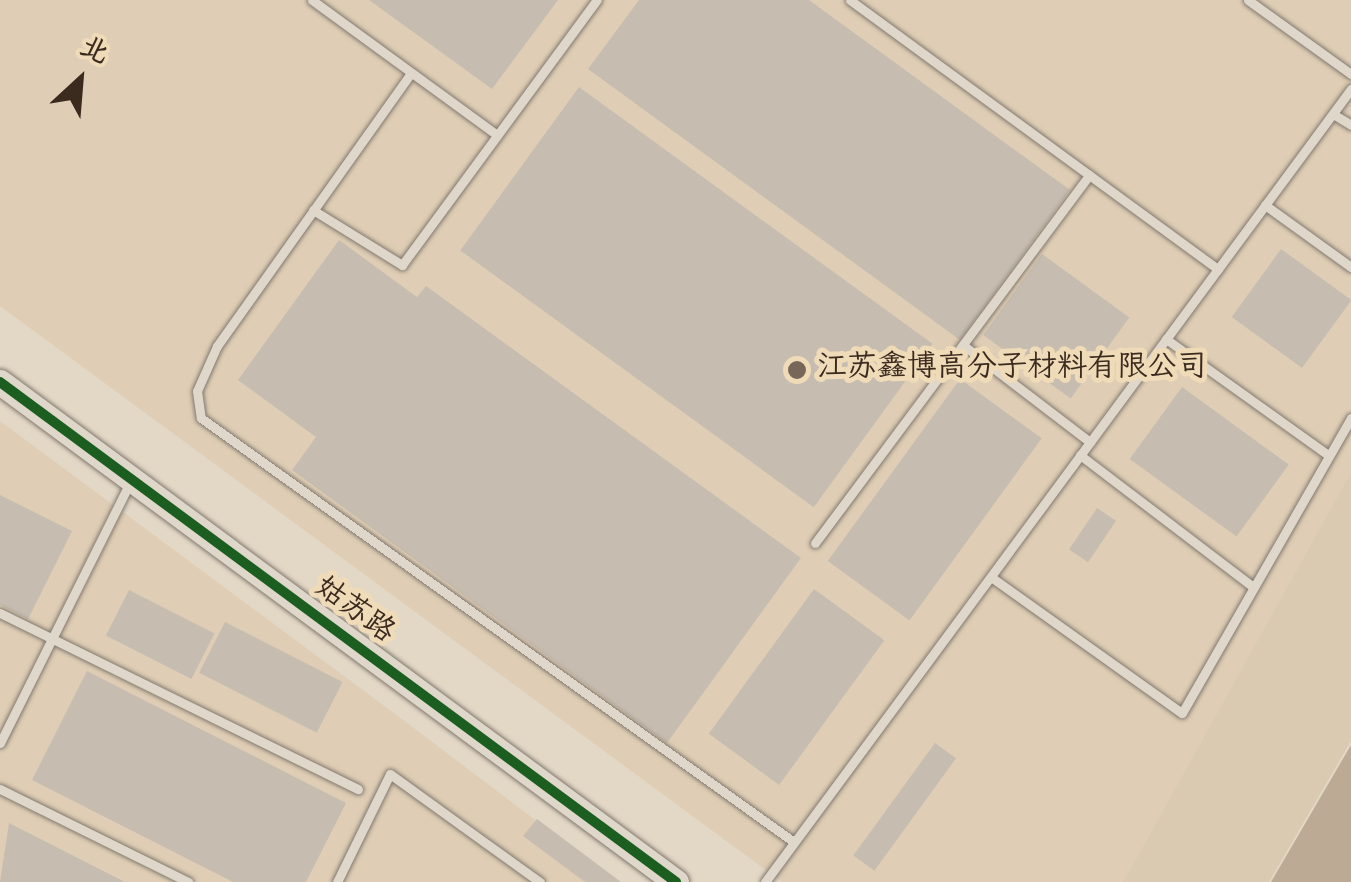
<!DOCTYPE html>
<meta charset="utf-8">
<style>
body{margin:0}
#map{position:relative;width:1351px;height:882px;overflow:hidden;background:#e3d8c6;font-family:"Gochi Hand","LXGW WenKai TC",sans-serif}
div>[style]{position:absolute}
.built>*{inset:0;background:#dfceb5}
.green>*{inset:0;background:#dacab1}
.water>*{inset:0;background:#bcaa94}
.building>*{inset:0;background:#c6bdb0;transform-origin:0 0}
.roads{filter:drop-shadow(0 0 2px #82796f) drop-shadow(0 0 2px #82796f)}
.lane>*{height:9px;margin:-4.5px;padding:0 4.5px;transform-origin:4.5px;border-radius:4.5px;background:#dfd7ca}
.secondary>*{height:25px;margin:-12.5px;padding:0 12.5px;transform-origin:12.5px;border-radius:12.5px;background:#dfd7ca}
.cycleway>*{height:10px;margin:-5px;padding:0 5px;transform-origin:5px;border-radius:5px;background:#1b5e20}
.dots>*{width:28px;height:28px;translate:-50% -50%;box-sizing:border-box;border:5px solid #f0dbb9;border-radius:50%}
span{translate:-50% -50%;white-space:nowrap;text-align:center;line-height:1.15;-webkit-text-stroke:10px #f0dbb9;paint-order:stroke}
.poi-label{font-size:30px;color:#3b2a1e}
.left{translate:0 -50%;text-align:left}
.street-label{font-size:30px;color:#3b2a1e}
.north{position:absolute;left:30px;top:30px;width:100px;height:100px;-webkit-text-stroke:8px #f0dbb9;paint-order:stroke;rotate:26deg;font-size:28px;font-weight:700;line-height:40px;text-align:center;color:#3b2a1e}
.north::after{content:'';display:block;margin:auto;width:35px;height:45px;background:#3b2a1e;clip-path:polygon(50% 0,100% 100%,50% 72%,0 100%)}
</style>
<div id="map">
<div class="built">
<i style="clip-path:polygon(0 0,1351px 0,1351px 472px,1123px 882px,782px 882px,0 306px)"></i>
<i style="clip-path:polygon(0 421px,406px 722px,617px 882px,0 882px)"></i>
</div>
<div class="green">
<i style="clip-path:polygon(1351px 472px,1351px 741px,1269px 882px,1123px 882px)"></i>
</div>
<div class="water">
<i style="clip-path:polygon(1351px 745px,1351px 882px,1271px 882px)"></i>
</div>
<div class="building">
<i style="clip-path:polygon(369px 0,558px 0,492px 89px)"></i>
<i style="clip-path:polygon(639px 0,809px 0,1070px 190px,960px 340px,588px 69px)"></i>
<i style="left:579px;top:87px;width:437px;height:202px;rotate:36deg"></i>
<i style="clip-path:polygon(339px 240px,417px 297px,426px 286px,801px 558px,667px 743px,292px 470px,316px 437px,238px 380px)"></i>
<i style="left:1281px;top:249px;width:87px;height:84px;rotate:36deg"></i>
<i style="left:1042px;top:254px;width:108px;height:100px;rotate:36deg"></i>
<i style="left:960px;top:379px;width:101px;height:225px;rotate:36deg"></i>
<i style="left:1182px;top:387px;width:132px;height:89px;rotate:36deg"></i>
<i style="clip-path:polygon(0 495px,72px 531px,28px 619px,0 605px)"></i>
<i style="left:1097px;top:508px;width:23px;height:50px;rotate:34deg"></i>
<i style="left:814px;top:589px;width:87px;height:179px;rotate:36deg"></i>
<i style="left:129px;top:590px;width:96px;height:51px;rotate:27deg"></i>
<i style="left:225px;top:622px;width:132px;height:57px;rotate:27deg"></i>
<i style="clip-path:polygon(87px 671px,346px 803px,306px 882px,233px 882px,32px 780px)"></i>
<i style="left:935px;top:743px;width:26px;height:139px;rotate:36deg"></i>
<i style="clip-path:polygon(537px 819px,621px 882px,585px 882px,523px 836px)"></i>
<i style="clip-path:polygon(9px 823px,125px 882px,0 882px)"></i>
</div>
<div class="roads">
<div class="lane">
<i style="left:312px;top:0;width:229px;rotate:36.1deg"></i>
<i style="left:850px;top:0;width:456px;rotate:36.2deg"></i>
<i style="left:1248px;top:0;width:127px;rotate:35.7deg"></i>
<i style="left:411px;top:73px;width:335px;rotate:125.4deg"></i>
<i style="left:217px;top:346px;width:49px;rotate:114deg"></i>
<i style="left:197px;top:391px;width:27px;rotate:82deg"></i>
<i style="left:201px;top:418px;width:729px;rotate:35.57deg"></i>
<i style="left:1333px;top:114px;width:21px;rotate:31deg"></i>
<i style="left:1265px;top:205px;width:106px;rotate:35.8deg"></i>
<i style="left:313px;top:210px;width:105px;rotate:31.7deg"></i>
<i style="left:402px;top:265px;width:329px;rotate:-53.7deg"></i>
<i style="left:1166px;top:339px;width:199px;rotate:35.6deg"></i>
<i style="left:963px;top:345px;width:160px;rotate:37.4deg"></i>
<i style="left:1080px;top:455px;width:218px;rotate:37.3deg"></i>
<i style="left:815px;top:543px;width:459px;rotate:-53.3deg"></i>
<i style="left:991px;top:577px;width:234px;rotate:35.5deg"></i>
<i style="left:1182px;top:713px;width:340px;rotate:-60.2deg"></i>
<i style="left:0;top:613px;width:399px;rotate:26.2deg"></i>
<i style="left:0;top:743px;width:292px;rotate:-63.5deg"></i>
<i style="left:0;top:789px;width:210px;rotate:26.3deg"></i>
<i style="left:337px;top:882px;width:120px;rotate:-63.9deg"></i>
<i style="left:390px;top:774px;width:185px;rotate:35.8deg"></i>
<i style="left:765px;top:882px;width:986px;rotate:-53.54deg"></i>
</div>
<div class="secondary">
<i style="left:0;top:382px;width:841px;rotate:36.49deg"></i>
</div>
</div>
<div class="cycleway">
<i style="left:0;top:382px;width:841px;rotate:36.49deg"></i>
</div>
<div class="dots">
<i style="left:797px;top:370px;background:#766759"></i>
</div>
<div class="poi-label">
<span class="left" style="left:817px;top:370px">江苏鑫博高分子材料有限公司</span>
</div>
<div class="street-label">
<span style="left:353px;top:612px;rotate:36deg">姑苏路</span>
</div>
<div class="north">北</div>
</div>
